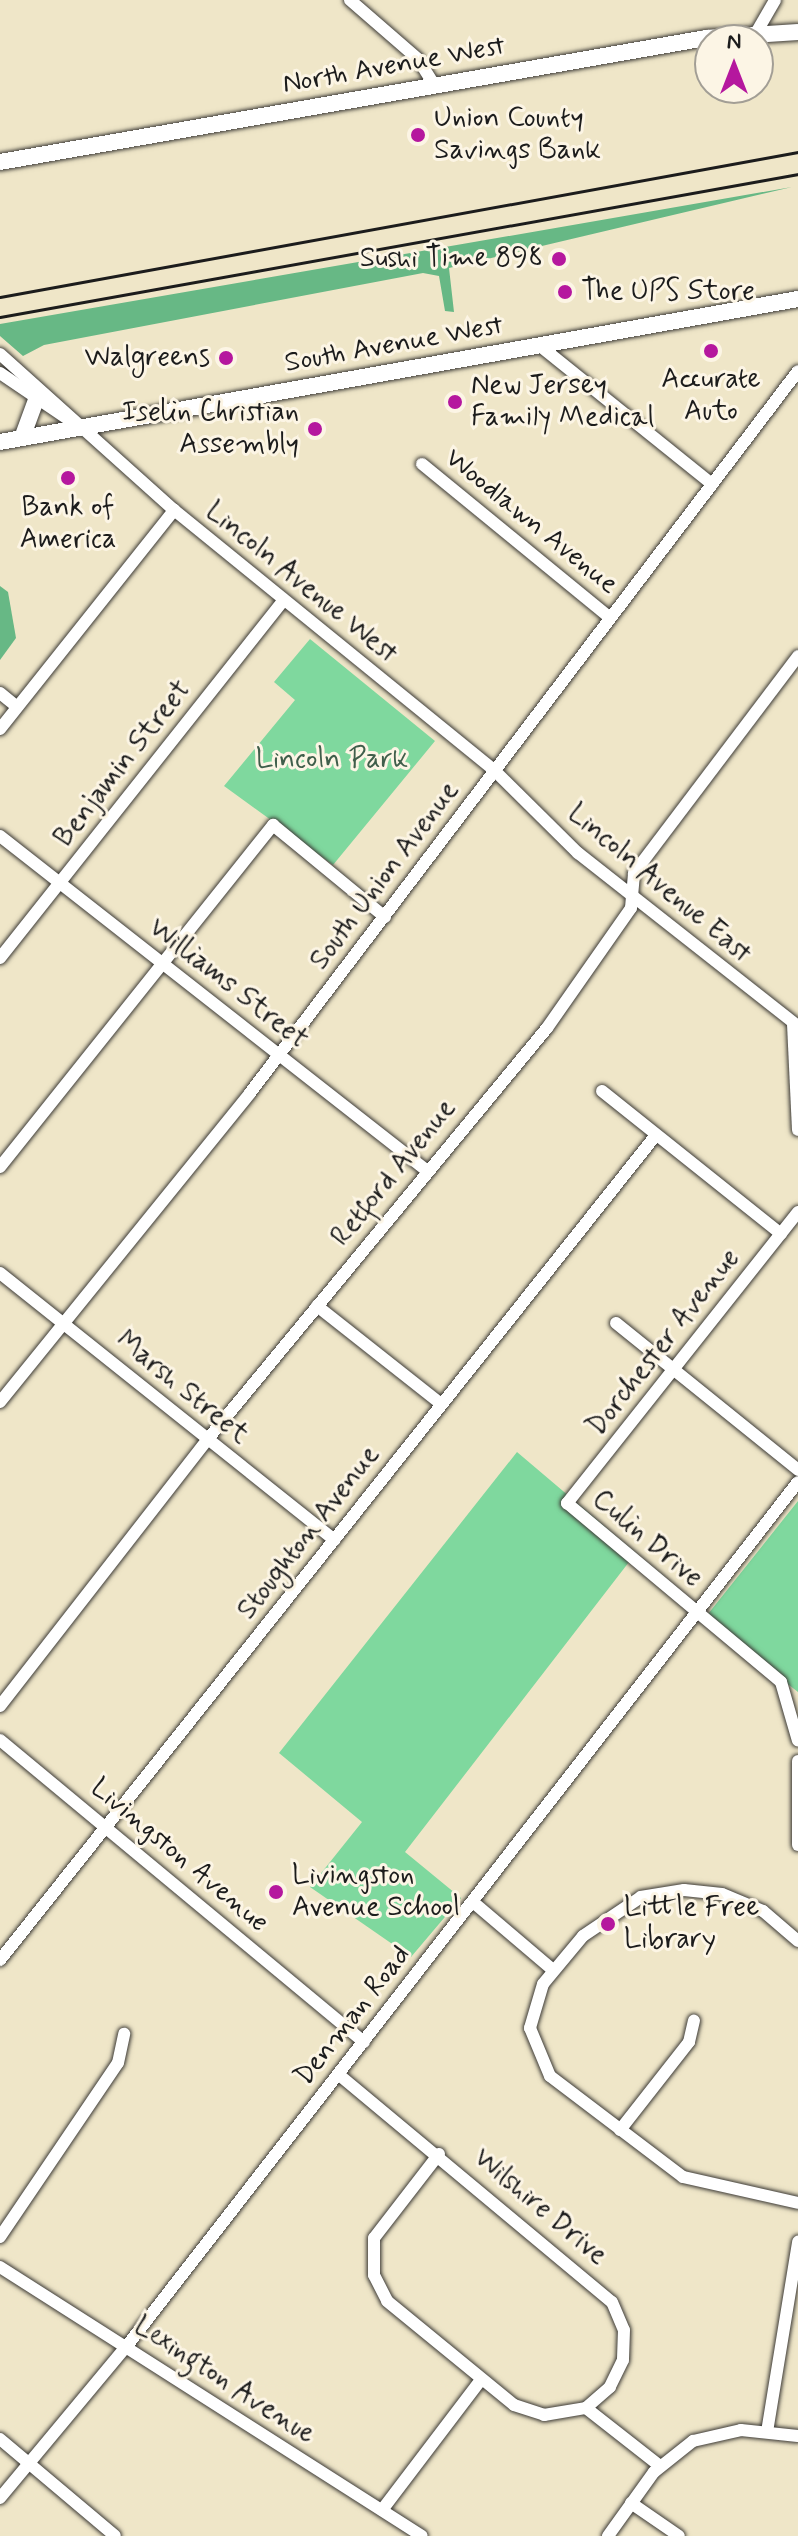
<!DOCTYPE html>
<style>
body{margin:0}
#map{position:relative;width:798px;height:2536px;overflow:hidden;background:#efe6c8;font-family:Mynerve,sans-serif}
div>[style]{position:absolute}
.green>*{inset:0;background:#7fd89e}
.forest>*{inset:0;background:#67b885}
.roads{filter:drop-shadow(0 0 2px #3c3a36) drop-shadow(0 0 2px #3c3a36)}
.minor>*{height:12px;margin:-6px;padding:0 6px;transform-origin:6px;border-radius:6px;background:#fff}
.major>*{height:16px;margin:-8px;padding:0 8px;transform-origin:8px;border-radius:8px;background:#fff}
.rail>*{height:3px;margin:-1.5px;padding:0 1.5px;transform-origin:1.5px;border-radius:1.5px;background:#1c1c1c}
.dots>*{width:22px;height:22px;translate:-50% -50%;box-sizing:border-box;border:4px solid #fcf5e5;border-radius:50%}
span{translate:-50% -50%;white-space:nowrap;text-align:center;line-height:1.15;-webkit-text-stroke:6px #fcf5e5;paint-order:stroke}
.street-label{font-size:28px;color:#1c1c1c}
.poi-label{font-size:28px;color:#1c1c1c}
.left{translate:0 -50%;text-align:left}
.right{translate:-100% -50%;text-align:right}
.park-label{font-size:28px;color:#3f5e4a}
.north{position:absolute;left:694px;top:24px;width:80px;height:80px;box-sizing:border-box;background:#fcf5e5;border:2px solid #a29e95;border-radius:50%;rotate:0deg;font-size:22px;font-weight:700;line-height:32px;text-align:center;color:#1c1c1c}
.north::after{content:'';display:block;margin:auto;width:28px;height:36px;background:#b5179e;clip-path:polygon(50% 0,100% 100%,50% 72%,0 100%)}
</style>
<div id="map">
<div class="green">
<i style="clip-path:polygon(310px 639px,435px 741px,333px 865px,224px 786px,295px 700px,274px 682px)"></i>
<i style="clip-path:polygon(517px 1452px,708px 1614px,798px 1501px,798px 1692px,629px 1562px,405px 1852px,461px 1898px,411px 1957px,310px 1887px,362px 1822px,279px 1753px)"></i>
</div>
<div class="forest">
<i style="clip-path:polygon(792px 187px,449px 268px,454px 312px,445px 311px,439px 276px,423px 273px,44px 345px,23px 356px,0 336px,0 324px)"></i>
<i style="clip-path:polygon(0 586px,8px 592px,16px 638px,0 660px)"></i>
</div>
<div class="roads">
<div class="minor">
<i style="left:350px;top:0;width:90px;rotate:40.9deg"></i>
<i style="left:418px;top:59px;width:31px;rotate:58deg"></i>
<i style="left:756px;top:33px;width:38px;rotate:-60deg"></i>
<i style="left:539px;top:345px;width:222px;rotate:38.8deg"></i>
<i style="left:0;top:354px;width:234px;rotate:41.9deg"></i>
<i style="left:174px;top:510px;width:414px;rotate:39.1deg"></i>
<i style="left:495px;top:771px;width:117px;rotate:44.7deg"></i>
<i style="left:578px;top:853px;width:280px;rotate:38.2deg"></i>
<i style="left:0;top:373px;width:91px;rotate:34.2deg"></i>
<i style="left:422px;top:464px;width:243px;rotate:39.3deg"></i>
<i style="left:0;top:693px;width:22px;rotate:39deg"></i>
<i style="left:0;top:729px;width:280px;rotate:-51.5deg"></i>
<i style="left:0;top:836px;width:541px;rotate:38.1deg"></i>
<i style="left:0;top:958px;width:456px;rotate:-51.6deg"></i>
<i style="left:793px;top:1024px;width:106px;rotate:87.3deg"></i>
<i style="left:602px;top:1091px;width:229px;rotate:38.6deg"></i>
<i style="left:0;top:1167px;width:438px;rotate:-51.4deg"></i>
<i style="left:273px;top:825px;width:145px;rotate:39.4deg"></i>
<i style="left:798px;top:1212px;width:372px;rotate:128.4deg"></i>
<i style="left:567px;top:1503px;width:279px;rotate:39.9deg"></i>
<i style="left:781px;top:1682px;width:61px;rotate:73.9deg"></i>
<i style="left:0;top:1273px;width:428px;rotate:38.6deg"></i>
<i style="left:317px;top:1306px;width:158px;rotate:38.3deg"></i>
<i style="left:616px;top:1323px;width:234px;rotate:38.9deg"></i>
<i style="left:0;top:1402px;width:397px;rotate:-51deg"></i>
<i style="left:250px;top:1093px;width:906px;rotate:-52.8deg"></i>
<i style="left:0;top:1706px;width:337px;rotate:-52.1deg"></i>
<i style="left:207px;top:1440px;width:534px;rotate:-50.47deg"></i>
<i style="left:547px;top:1028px;width:146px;rotate:-55deg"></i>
<i style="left:631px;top:908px;width:35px;rotate:-85deg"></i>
<i style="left:634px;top:873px;width:272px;rotate:-52.9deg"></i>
<i style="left:0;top:1740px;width:473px;rotate:39.7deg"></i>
<i style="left:798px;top:1761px;width:84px;rotate:90deg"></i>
<i style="left:473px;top:1902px;width:105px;rotate:40.4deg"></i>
<i style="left:798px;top:1941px;width:46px;rotate:-139.4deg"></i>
<i style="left:763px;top:1911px;width:44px;rotate:-157.5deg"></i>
<i style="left:722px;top:1894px;width:38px;rotate:-174deg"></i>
<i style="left:684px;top:1890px;width:44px;rotate:170.8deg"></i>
<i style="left:641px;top:1897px;width:70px;rotate:146.1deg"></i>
<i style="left:583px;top:1936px;width:62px;rotate:129.8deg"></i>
<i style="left:543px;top:1984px;width:46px;rotate:106.5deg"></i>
<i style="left:530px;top:2028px;width:52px;rotate:67.4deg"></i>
<i style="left:550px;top:2076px;width:167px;rotate:37.2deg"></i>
<i style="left:683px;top:2177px;width:118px;rotate:12.7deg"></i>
<i style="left:0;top:1960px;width:1054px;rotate:-51.51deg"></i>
<i style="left:338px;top:2074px;width:356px;rotate:39.8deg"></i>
<i style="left:612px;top:2302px;width:30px;rotate:67deg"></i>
<i style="left:624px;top:2330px;width:30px;rotate:92deg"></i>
<i style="left:623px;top:2360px;width:30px;rotate:116deg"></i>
<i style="left:610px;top:2387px;width:32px;rotate:139deg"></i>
<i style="left:620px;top:2130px;width:112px;rotate:-51.9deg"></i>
<i style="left:689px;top:2042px;width:22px;rotate:-77deg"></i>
<i style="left:439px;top:2154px;width:106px;rotate:127.7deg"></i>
<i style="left:374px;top:2238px;width:37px;rotate:90deg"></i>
<i style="left:374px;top:2275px;width:29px;rotate:63deg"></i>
<i style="left:387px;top:2301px;width:164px;rotate:39.3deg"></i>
<i style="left:514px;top:2405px;width:32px;rotate:18deg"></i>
<i style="left:544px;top:2415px;width:43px;rotate:-9.5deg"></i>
<i style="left:586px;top:2408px;width:94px;rotate:38.1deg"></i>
<i style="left:0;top:2237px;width:210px;rotate:-55.9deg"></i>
<i style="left:118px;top:2063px;width:30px;rotate:-78deg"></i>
<i style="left:0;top:2267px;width:500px;rotate:32.52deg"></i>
<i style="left:767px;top:2432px;width:193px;rotate:-80.7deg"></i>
<i style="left:0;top:2439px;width:150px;rotate:40.1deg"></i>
<i style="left:0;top:2498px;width:197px;rotate:-50.2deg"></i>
<i style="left:126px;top:2347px;width:1095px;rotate:-52.16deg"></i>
<i style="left:631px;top:2503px;width:58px;rotate:34.5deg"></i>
<i style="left:382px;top:2510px;width:161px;rotate:-52.8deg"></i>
<i style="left:608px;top:2536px;width:79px;rotate:-54.3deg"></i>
<i style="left:654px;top:2472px;width:50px;rotate:-38.5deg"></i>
<i style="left:693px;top:2441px;width:49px;rotate:-12.9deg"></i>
<i style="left:741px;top:2430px;width:57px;rotate:6deg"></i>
</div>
<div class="major">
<i style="left:0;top:162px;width:717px;rotate:-9.96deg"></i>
<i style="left:706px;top:38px;width:92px;rotate:-3.7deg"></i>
<i style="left:22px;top:438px;width:40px;rotate:-69.8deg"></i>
<i style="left:0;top:442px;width:811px;rotate:-10.16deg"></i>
</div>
</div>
<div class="rail">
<i style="left:0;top:297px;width:811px;rotate:-10.3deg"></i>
<i style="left:0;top:317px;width:811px;rotate:-10.16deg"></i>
</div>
<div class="dots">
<i style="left:418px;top:135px;background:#b5179e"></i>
<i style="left:559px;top:259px;background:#b5179e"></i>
<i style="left:565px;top:292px;background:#b5179e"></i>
<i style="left:711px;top:351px;background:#b5179e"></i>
<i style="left:226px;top:358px;background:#b5179e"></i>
<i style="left:455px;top:402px;background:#b5179e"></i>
<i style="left:315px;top:429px;background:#b5179e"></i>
<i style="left:68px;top:478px;background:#b5179e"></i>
<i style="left:276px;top:1892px;background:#b5179e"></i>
<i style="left:608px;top:1924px;background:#b5179e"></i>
</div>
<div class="street-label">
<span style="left:394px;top:66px;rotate:-10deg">North Avenue West</span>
<span style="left:394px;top:345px;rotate:-10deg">South Avenue West</span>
<span style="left:531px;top:522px;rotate:39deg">Woodlawn Avenue</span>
<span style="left:301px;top:583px;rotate:39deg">Lincoln Avenue West</span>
<span style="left:123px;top:764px;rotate:-52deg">Benjamin Street</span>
<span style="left:385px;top:876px;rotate:-53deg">South Union Avenue</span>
<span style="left:659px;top:884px;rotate:40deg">Lincoln Avenue East</span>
<span style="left:228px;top:984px;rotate:38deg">Williams Street</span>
<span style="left:394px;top:1173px;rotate:-51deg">Retford Avenue</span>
<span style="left:664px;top:1343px;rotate:-52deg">Dorchester Avenue</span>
<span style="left:182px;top:1388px;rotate:39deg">Marsh Street</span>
<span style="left:309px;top:1533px;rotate:-52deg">Stoughton Avenue</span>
<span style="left:647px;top:1539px;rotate:40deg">Culin Drive</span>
<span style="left:179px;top:1856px;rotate:40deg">Livingston Avenue</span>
<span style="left:353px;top:2016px;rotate:-52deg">Denman Road</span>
<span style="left:540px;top:2207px;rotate:40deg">Wilshire Drive</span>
<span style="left:224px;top:2381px;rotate:33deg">Lexington Avenue</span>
</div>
<div class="poi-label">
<span class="left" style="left:434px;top:135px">Union County<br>Savings Bank</span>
<span class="right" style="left:543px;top:259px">Sushi Time 898</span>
<span class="left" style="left:581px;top:292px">The UPS Store</span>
<span class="right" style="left:210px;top:358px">Walgreens</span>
<span style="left:711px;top:396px">Accurate<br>Auto</span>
<span class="left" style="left:471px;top:402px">New Jersey<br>Family Medical</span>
<span class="right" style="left:299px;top:429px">Iselin Christian<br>Assembly</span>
<span style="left:68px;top:524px">Bank of<br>America</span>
<span class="left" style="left:292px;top:1892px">Livingston<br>Avenue School</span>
<span class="left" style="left:624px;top:1924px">Little Free<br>Library</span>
</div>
<div class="park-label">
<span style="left:332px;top:760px">Lincoln Park</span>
</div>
<div class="north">N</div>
</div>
